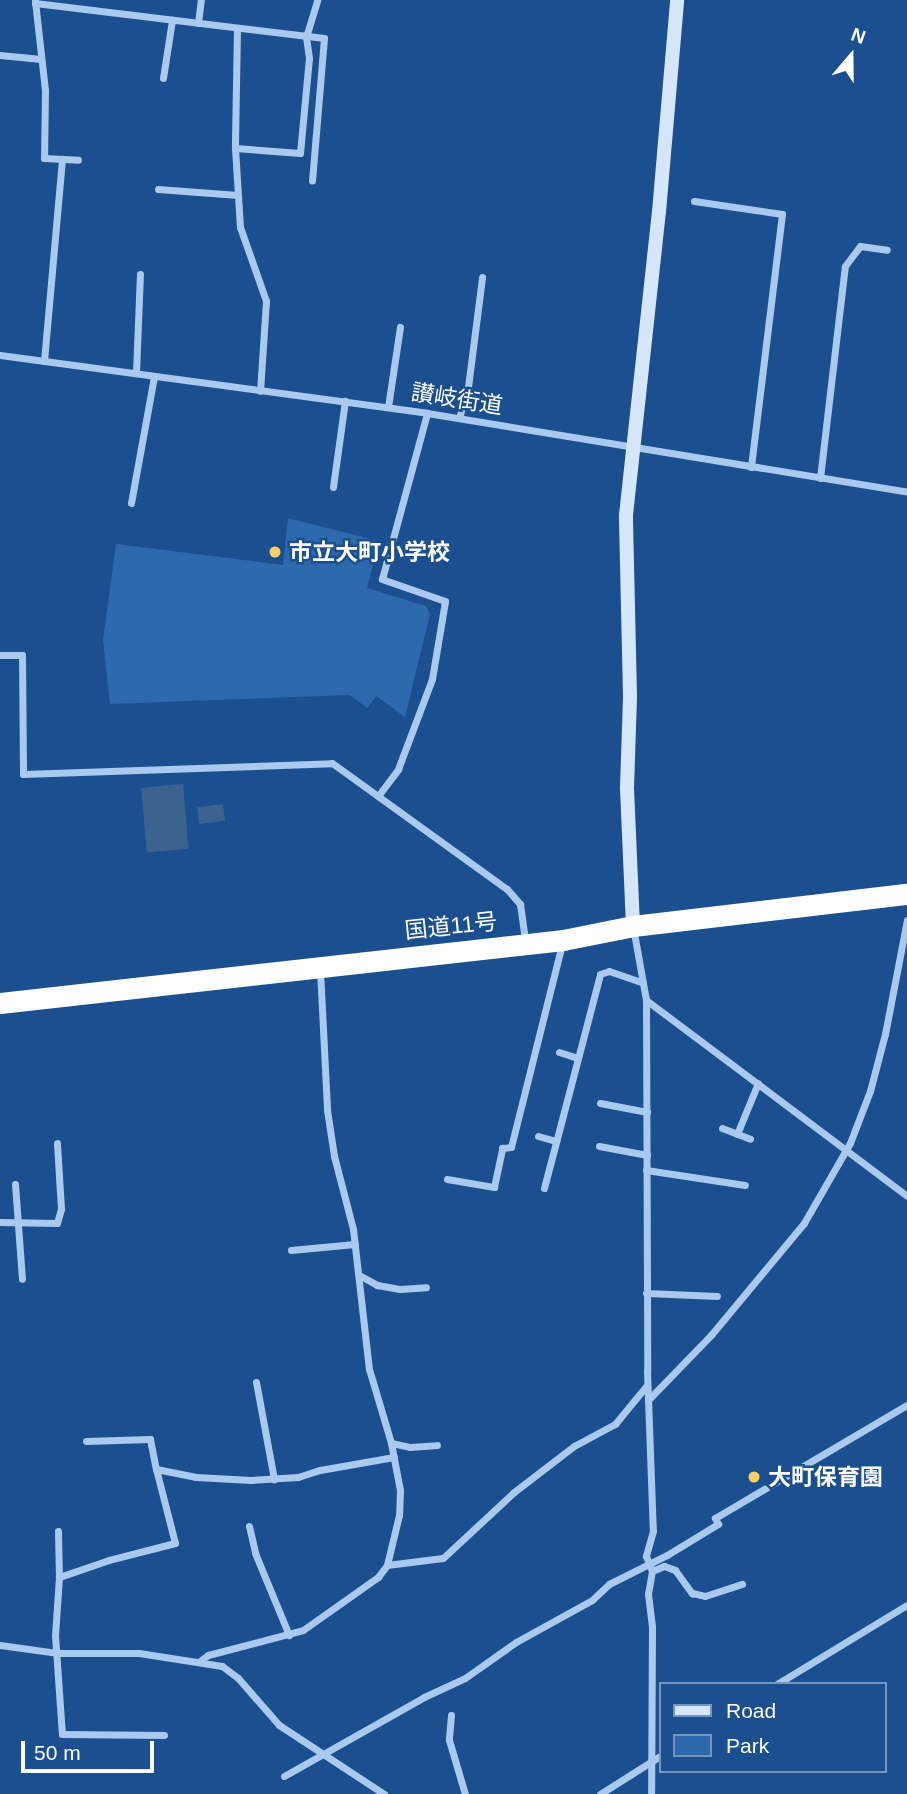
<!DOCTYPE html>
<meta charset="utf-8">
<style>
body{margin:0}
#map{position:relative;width:907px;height:1794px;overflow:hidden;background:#1b4f8f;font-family:Arial,"Noto Sans JP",sans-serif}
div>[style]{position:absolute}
.green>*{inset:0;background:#2e69ad}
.water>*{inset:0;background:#3c6290;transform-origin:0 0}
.street>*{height:7px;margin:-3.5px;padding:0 3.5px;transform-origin:3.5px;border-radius:3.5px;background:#a9c9ee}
.secondary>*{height:14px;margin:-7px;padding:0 7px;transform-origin:7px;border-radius:7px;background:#d6e6fa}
.highway>*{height:21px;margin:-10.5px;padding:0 10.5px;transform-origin:10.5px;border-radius:10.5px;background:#fff}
.dots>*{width:19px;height:19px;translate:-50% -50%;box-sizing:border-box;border:4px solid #1b4f8f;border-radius:50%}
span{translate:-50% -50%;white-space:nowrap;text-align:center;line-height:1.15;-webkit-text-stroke:5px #1b4f8f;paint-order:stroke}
.street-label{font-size:23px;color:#fff}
.poi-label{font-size:23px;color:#fff;font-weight:700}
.left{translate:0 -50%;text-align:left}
.legend{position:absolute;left:659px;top:1682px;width:228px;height:91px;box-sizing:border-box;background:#1b4f8f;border:2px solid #7695bc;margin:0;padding:9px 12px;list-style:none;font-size:21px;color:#fff}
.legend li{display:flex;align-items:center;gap:14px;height:35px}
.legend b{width:35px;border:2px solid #7695bc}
.north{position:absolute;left:816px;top:21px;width:70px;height:70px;-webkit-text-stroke:5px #1b4f8f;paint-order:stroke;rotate:20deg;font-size:19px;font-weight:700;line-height:28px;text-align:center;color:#fff}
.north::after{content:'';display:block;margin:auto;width:24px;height:32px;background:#fff;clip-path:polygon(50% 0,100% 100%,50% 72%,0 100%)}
.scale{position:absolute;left:21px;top:1741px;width:133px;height:32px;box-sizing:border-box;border:4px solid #fff;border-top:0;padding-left:9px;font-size:21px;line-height:24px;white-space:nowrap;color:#fff;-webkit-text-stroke:5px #1b4f8f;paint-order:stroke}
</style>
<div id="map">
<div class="green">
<i style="clip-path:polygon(288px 518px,379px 541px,367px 588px,426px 606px,430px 614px,405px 717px,376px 696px,367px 708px,350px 695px,110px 704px,103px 640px,116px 544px,283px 565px)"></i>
</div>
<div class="water">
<i style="left:183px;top:784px;width:65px;height:42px;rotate:85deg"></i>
<i style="left:223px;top:804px;width:17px;height:26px;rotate:83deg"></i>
</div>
<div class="street">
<i style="left:35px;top:1px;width:90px;rotate:83.6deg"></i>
<i style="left:45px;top:90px;width:68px;rotate:90.8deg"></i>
<i style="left:44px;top:158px;width:34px;rotate:3deg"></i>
<i style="left:35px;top:3px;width:291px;rotate:6.9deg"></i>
<i style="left:324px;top:38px;width:143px;rotate:94.8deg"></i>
<i style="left:198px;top:23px;width:23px;rotate:-83deg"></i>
<i style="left:237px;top:28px;width:120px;rotate:91deg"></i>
<i style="left:235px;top:148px;width:79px;rotate:86.4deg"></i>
<i style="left:240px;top:227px;width:78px;rotate:70.6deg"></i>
<i style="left:266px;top:301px;width:90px;rotate:93.8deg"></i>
<i style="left:0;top:55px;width:41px;rotate:5.6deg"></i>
<i style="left:163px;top:78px;width:59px;rotate:-81.2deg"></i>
<i style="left:235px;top:148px;width:65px;rotate:4.4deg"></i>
<i style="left:300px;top:153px;width:95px;rotate:-84.6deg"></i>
<i style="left:309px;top:58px;width:21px;rotate:-98deg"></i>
<i style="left:306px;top:37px;width:39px;rotate:-73deg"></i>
<i style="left:158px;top:189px;width:80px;rotate:4.3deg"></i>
<i style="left:694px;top:201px;width:89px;rotate:8.4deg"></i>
<i style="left:782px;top:214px;width:255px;rotate:97deg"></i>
<i style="left:0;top:355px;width:431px;rotate:7.7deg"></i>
<i style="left:427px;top:413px;width:486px;rotate:9.3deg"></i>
<i style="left:44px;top:361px;width:203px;rotate:-84.9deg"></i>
<i style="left:136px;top:373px;width:99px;rotate:-87.7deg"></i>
<i style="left:388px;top:407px;width:81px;rotate:-81.5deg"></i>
<i style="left:459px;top:418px;width:32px;rotate:-74deg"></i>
<i style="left:468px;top:387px;width:111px;rotate:-82.7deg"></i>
<i style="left:820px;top:478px;width:213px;rotate:-83.3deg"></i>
<i style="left:845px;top:266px;width:25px;rotate:-53deg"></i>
<i style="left:860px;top:246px;width:27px;rotate:8deg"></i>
<i style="left:333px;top:487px;width:87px;rotate:-82.1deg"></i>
<i style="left:131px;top:503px;width:129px;rotate:-79.7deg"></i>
<i style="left:0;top:655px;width:22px"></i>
<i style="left:22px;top:655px;width:119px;rotate:89.5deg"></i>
<i style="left:23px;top:774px;width:309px;rotate:-2deg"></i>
<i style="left:332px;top:763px;width:216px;rotate:35.8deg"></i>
<i style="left:507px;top:889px;width:20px;rotate:49deg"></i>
<i style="left:520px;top:904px;width:36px;rotate:82deg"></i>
<i style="left:378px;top:796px;width:34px;rotate:-53deg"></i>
<i style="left:398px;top:769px;width:96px;rotate:-69.3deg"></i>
<i style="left:432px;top:679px;width:79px;rotate:-80.5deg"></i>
<i style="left:445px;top:601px;width:67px;rotate:-160.8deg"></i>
<i style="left:382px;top:579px;width:172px;rotate:-74.8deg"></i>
<i style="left:633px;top:927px;width:74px;rotate:79.9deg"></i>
<i style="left:646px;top:1000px;width:371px;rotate:89.8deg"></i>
<i style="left:647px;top:1371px;width:160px;rotate:87.9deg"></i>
<i style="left:653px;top:1531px;width:26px;rotate:106deg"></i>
<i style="left:646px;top:1556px;width:16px;rotate:68deg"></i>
<i style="left:652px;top:1571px;width:23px;rotate:100deg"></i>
<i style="left:648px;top:1594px;width:33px;rotate:83deg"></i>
<i style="left:652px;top:1627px;width:167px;rotate:90.3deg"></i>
<i style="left:320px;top:970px;width:140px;rotate:87.1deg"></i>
<i style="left:327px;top:1110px;width:47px;rotate:81.3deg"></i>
<i style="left:334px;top:1156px;width:75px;rotate:75.4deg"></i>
<i style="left:353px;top:1229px;width:141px;rotate:83.5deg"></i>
<i style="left:369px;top:1369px;width:77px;rotate:73.4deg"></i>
<i style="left:391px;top:1443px;width:48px;rotate:79.2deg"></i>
<i style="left:400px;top:1490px;width:25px;rotate:92deg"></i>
<i style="left:399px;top:1515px;width:51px;rotate:103.5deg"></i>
<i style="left:646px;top:1000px;width:326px;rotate:36.9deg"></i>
<i style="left:559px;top:1052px;width:20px;rotate:18deg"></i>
<i style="left:600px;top:1103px;width:48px;rotate:10.8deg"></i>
<i style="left:722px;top:1128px;width:30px;rotate:21deg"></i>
<i style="left:737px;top:1134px;width:55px;rotate:-67.6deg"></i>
<i style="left:538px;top:1136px;width:19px;rotate:16deg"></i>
<i style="left:599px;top:1146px;width:49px;rotate:10.6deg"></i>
<i style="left:646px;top:1170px;width:100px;rotate:8.6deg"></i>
<i style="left:447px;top:1179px;width:48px;rotate:9.7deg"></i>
<i style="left:494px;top:1187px;width:40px;rotate:-78deg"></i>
<i style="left:502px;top:1148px;width:9px;rotate:-6deg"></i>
<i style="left:511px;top:1147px;width:209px;rotate:-75.9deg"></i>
<i style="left:15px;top:1184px;width:95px;rotate:85.8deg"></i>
<i style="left:544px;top:1188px;width:221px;rotate:-75.3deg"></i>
<i style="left:600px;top:974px;width:9px;rotate:-18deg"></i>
<i style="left:609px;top:971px;width:36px;rotate:19deg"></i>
<i style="left:0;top:1222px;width:57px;rotate:1deg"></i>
<i style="left:57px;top:1223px;width:15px;rotate:-74deg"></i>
<i style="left:61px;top:1209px;width:66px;rotate:-93.5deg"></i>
<i style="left:291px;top:1250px;width:64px;rotate:-5.4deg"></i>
<i style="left:359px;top:1275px;width:21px;rotate:29deg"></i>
<i style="left:377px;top:1285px;width:23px;rotate:10deg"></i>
<i style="left:400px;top:1289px;width:26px;rotate:-4deg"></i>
<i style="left:646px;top:1293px;width:71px;rotate:2.4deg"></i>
<i style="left:256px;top:1382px;width:99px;rotate:79.5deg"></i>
<i style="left:648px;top:1400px;width:91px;rotate:-45.9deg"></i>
<i style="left:711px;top:1335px;width:146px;rotate:-50.3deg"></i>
<i style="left:804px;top:1223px;width:92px;rotate:-60.1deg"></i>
<i style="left:850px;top:1143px;width:56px;rotate:-69deg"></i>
<i style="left:870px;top:1091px;width:59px;rotate:-75.3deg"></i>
<i style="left:885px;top:1034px;width:116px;rotate:-79.1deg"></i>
<i style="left:86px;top:1441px;width:64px;rotate:-1.8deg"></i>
<i style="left:150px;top:1439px;width:31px;rotate:79deg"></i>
<i style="left:156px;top:1469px;width:41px;rotate:11.3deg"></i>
<i style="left:196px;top:1477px;width:55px;rotate:3.1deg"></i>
<i style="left:251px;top:1480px;width:47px;rotate:-3.7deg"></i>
<i style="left:298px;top:1477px;width:23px;rotate:-18deg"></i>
<i style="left:320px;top:1470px;width:75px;rotate:-10deg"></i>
<i style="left:391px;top:1443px;width:19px;rotate:12deg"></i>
<i style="left:410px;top:1447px;width:27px;rotate:-4deg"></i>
<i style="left:156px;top:1469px;width:76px;rotate:75.6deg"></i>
<i style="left:175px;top:1543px;width:68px;rotate:165.6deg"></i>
<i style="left:109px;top:1560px;width:53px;rotate:161.2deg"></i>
<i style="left:59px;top:1577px;width:58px;rotate:93.9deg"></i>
<i style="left:55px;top:1635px;width:99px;rotate:86deg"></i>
<i style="left:62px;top:1734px;width:102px;rotate:0.6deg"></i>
<i style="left:249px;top:1526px;width:28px;rotate:77deg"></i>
<i style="left:255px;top:1553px;width:89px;rotate:67.5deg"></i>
<i style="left:58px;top:1531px;width:46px;rotate:88.8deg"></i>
<i style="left:652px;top:1571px;width:13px;rotate:-23deg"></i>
<i style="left:664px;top:1566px;width:12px;rotate:20deg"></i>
<i style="left:675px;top:1570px;width:29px;rotate:54deg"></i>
<i style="left:692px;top:1593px;width:13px;rotate:13deg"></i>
<i style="left:705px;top:1596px;width:39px;rotate:-18deg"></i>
<i style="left:0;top:1645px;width:59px;rotate:7.9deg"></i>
<i style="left:58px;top:1653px;width:81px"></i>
<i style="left:139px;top:1653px;width:84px;rotate:8.9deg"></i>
<i style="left:222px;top:1666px;width:20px;rotate:37deg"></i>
<i style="left:238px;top:1678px;width:62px;rotate:48.9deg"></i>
<i style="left:279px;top:1725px;width:126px;rotate:33.3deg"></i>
<i style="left:200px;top:1661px;width:10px;rotate:-37deg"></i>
<i style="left:208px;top:1655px;width:98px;rotate:-14.7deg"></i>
<i style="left:303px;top:1630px;width:92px;rotate:-35.2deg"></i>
<i style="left:378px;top:1577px;width:15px;rotate:-53deg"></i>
<i style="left:387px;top:1565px;width:56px;rotate:-7.1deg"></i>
<i style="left:443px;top:1558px;width:97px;rotate:-42.9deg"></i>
<i style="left:514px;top:1492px;width:76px;rotate:-37.5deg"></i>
<i style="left:574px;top:1446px;width:47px;rotate:-28.2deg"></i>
<i style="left:615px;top:1424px;width:50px;rotate:-50.6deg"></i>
<i style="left:777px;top:1684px;width:152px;rotate:-31.3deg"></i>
<i style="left:451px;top:1715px;width:25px;rotate:95deg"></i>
<i style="left:449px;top:1740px;width:56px;rotate:73.5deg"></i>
<i style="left:284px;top:1776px;width:161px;rotate:-29.4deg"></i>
<i style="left:424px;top:1697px;width:45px;rotate:-24.9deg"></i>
<i style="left:465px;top:1678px;width:62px;rotate:-35.2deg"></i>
<i style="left:516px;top:1642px;width:87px;rotate:-28.9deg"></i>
<i style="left:592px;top:1600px;width:23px;rotate:-43deg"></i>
<i style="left:609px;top:1584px;width:65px;rotate:-26.6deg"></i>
<i style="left:667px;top:1555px;width:60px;rotate:-31.3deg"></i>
<i style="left:718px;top:1524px;width:7px;rotate:-117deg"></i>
<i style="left:715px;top:1518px;width:223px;rotate:-30.5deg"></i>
<i style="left:600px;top:1794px;width:71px;rotate:-32.3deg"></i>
</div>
<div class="secondary">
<i style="left:633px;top:926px;width:138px;rotate:-92.5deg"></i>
<i style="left:627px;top:788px;width:92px;rotate:-88.1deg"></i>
<i style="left:630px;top:696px;width:181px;rotate:-91.3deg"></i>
<i style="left:626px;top:515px;width:305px;rotate:-83.8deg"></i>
<i style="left:659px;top:212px;width:213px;rotate:-85.1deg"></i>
</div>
<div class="highway">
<i style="left:0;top:1003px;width:567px;rotate:-6.38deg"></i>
<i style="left:563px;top:940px;width:71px;rotate:-11.3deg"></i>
<i style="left:633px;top:926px;width:276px;rotate:-6.7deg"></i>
</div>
<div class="dots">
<i style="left:275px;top:552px;background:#ffd166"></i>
<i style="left:754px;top:1477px;background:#ffd166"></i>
</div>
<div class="street-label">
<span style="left:457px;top:399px;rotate:9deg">讃岐街道</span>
<span style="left:451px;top:926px;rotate:-6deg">国道11号</span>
</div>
<div class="poi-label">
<span class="left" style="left:289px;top:552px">市立大町小学校</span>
<span class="left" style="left:768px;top:1477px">大町保育園</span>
</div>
<ul class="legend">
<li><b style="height:9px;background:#d6e6fa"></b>Road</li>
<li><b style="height:19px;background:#2e69ad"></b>Park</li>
</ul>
<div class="north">N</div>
<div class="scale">50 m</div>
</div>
